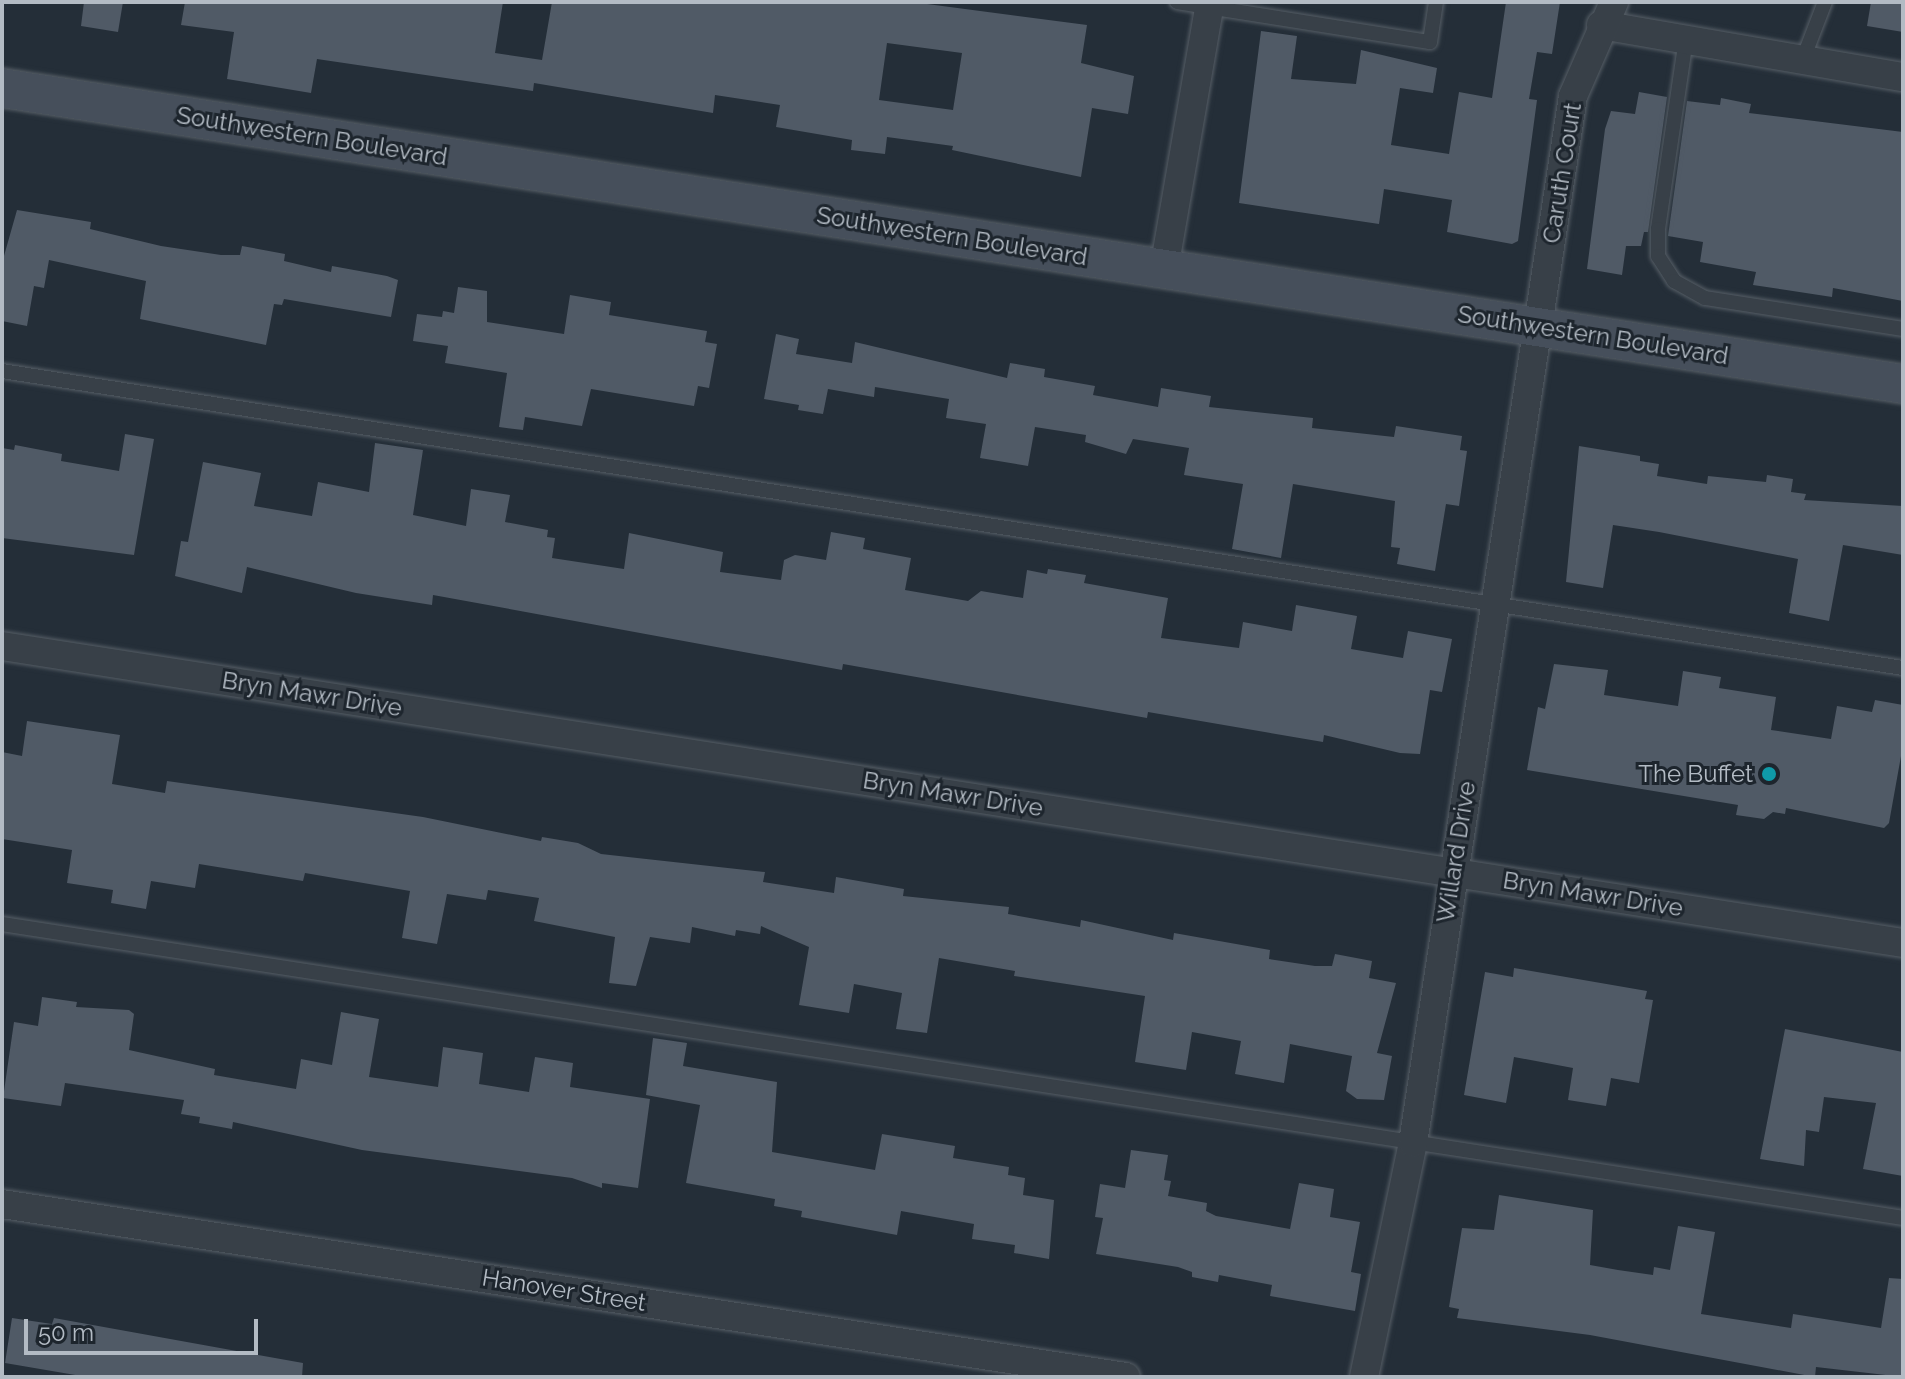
<!DOCTYPE html>
<style>
body{margin:0}
#map{position:relative;width:1905px;height:1379px;overflow:hidden;background:#242e38;font-family:Raleway,sans-serif}
div>[style]{position:absolute}
.building>*{inset:0;background:#505a66}
.roads{filter:drop-shadow(0 0 2px #565e66) drop-shadow(0 0 2px #565e66)}
.lane>*{height:14px;margin:-7px;padding:0 7px;transform-origin:7px;border-radius:7px;background:#384048}
.street>*{height:28px;margin:-14px;padding:0 14px;transform-origin:14px;border-radius:14px;background:#384048}
.secondary>*{height:38px;margin:-19px;padding:0 19px;transform-origin:19px;border-radius:19px;background:#464f5b}
.dots>*{width:22px;height:22px;translate:-50% -50%;box-sizing:border-box;border:4px solid #1d252d;border-radius:50%}
span{translate:-50% -50%;white-space:nowrap;text-align:center;line-height:1.15;-webkit-text-stroke:6px #1d252d;paint-order:stroke}
.street-label{font-size:24px;color:#b3bbc4}
.poi-label{font-size:24px;color:#b3bbc4}
.right{translate:-100% -50%;text-align:right}
.frame{position:absolute;inset:0;border:4px solid #b3bbc4;pointer-events:none}
.scale{position:absolute;left:24px;top:1319px;width:234px;height:36px;box-sizing:border-box;border:4px solid #b3bbc4;border-top:0;padding-left:10px;font-size:24px;line-height:28px;white-space:nowrap;color:#b3bbc4;-webkit-text-stroke:6px #1d252d;paint-order:stroke}
</style>
<div id="map">
<div class="building">
<i style="clip-path:polygon(84px 2px,123px 2px,118px 32px,81px 26px)"></i>
<i style="clip-path:polygon(evenodd,185px 2px,503px 2px,495px 53px,542px 60px,552px 2px,912px 2px,1087px 25px,1081px 63px,1134px 76px,1128px 114px,1092px 108px,1081px 177px,952px 150px,953px 146px,887px 137px,885px 154px,851px 150px,852px 140px,776px 127px,780px 105px,715px 95px,713px 113px,534px 83px,533px 91px,317px 59px,311px 93px,227px 79px,234px 32px,181px 25px,185px 2px,887px 43px,962px 53px,953px 110px,879px 100px,887px 43px)"></i>
<i style="clip-path:polygon(1506px 2px,1560px 2px,1552px 54px,1537px 52px,1529px 99px,1537px 100px,1518px 241px,1512px 244px,1447px 232px,1452px 200px,1384px 189px,1379px 224px,1239px 203px,1261px 31px,1297px 36px,1291px 79px,1356px 84px,1361px 50px,1437px 68px,1433px 93px,1400px 88px,1391px 145px,1449px 154px,1459px 92px,1492px 98px)"></i>
<i style="clip-path:polygon(1871px 2px,1903px 2px,1903px 32px,1867px 26px)"></i>
<i style="clip-path:polygon(1639px 92px,1667px 97px,1648px 232px,1644px 232px,1641px 246px,1626px 246px,1622px 275px,1587px 269px,1605px 129px,1611px 111px,1635px 114px)"></i>
<i style="clip-path:polygon(1721px 98px,1751px 104px,1749px 113px,1903px 132px,1903px 301px,1833px 288px,1832px 297px,1753px 285px,1756px 272px,1700px 262px,1703px 242px,1668px 236px,1687px 101px,1720px 105px)"></i>
<i style="clip-path:polygon(17px 210px,91px 222px,90px 229px,161px 246px,221px 255px,240px 255px,242px 246px,285px 254px,284px 261px,331px 272px,332px 266px,387px 276px,398px 280px,391px 317px,284px 299px,282px 305px,274px 304px,266px 345px,140px 319px,146px 281px,49px 260px,44px 288px,34px 286px,27px 326px,2px 321px,2px 263px)"></i>
<i style="clip-path:polygon(458px 287px,487px 291px,487px 322px,564px 334px,570px 295px,611px 302px,609px 315px,707px 331px,705px 342px,717px 344px,709px 388px,698px 386px,694px 406px,591px 389px,582px 426px,525px 417px,523px 430px,499px 427px,507px 373px,445px 363px,448px 346px,413px 341px,417px 314px,442px 317px,443px 311px,454px 313px)"></i>
<i style="clip-path:polygon(776px 334px,799px 339px,796px 354px,852px 363px,855px 342px,1007px 378px,1010px 363px,1045px 369px,1044px 377px,1095px 386px,1093px 395px,1158px 407px,1161px 388px,1211px 396px,1209px 407px,1313px 418px,1312px 428px,1394px 437px,1396px 426px,1462px 436px,1460px 450px,1467px 451px,1459px 506px,1446px 504px,1435px 571px,1397px 564px,1400px 548px,1391px 547px,1395px 501px,1293px 484px,1281px 558px,1232px 549px,1243px 484px,1184px 475px,1189px 448px,1133px 439px,1126px 454px,1085px 442px,1086px 435px,1035px 427px,1028px 466px,980px 458px,986px 424px,946px 418px,949px 399px,875px 387px,874px 397px,828px 389px,823px 414px,798px 410px,799px 405px,764px 399px)"></i>
<i style="clip-path:polygon(125px 434px,154px 439px,134px 555px,2px 538px,2px 448px,14px 450px,15px 445px,62px 454px,61px 461px,119px 471px)"></i>
<i style="clip-path:polygon(375px 443px,423px 450px,413px 515px,466px 526px,471px 489px,510px 495px,505px 522px,548px 530px,547px 537px,555px 538px,552px 558px,624px 569px,629px 533px,723px 552px,720px 572px,781px 580px,784px 560px,795px 555px,826px 560px,831px 532px,865px 538px,863px 549px,911px 558px,905px 590px,968px 601px,981px 591px,1023px 598px,1027px 570px,1047px 574px,1048px 569px,1086px 575px,1084px 583px,1168px 598px,1161px 638px,1239px 648px,1243px 622px,1292px 631px,1296px 605px,1357px 616px,1351px 649px,1403px 658px,1408px 631px,1452px 639px,1442px 692px,1430px 690px,1420px 754px,1400px 753px,1324px 735px,1323px 742px,1148px 712px,1147px 718px,843px 664px,842px 670px,433px 595px,432px 605px,356px 593px,247px 567px,242px 593px,175px 576px,181px 541px,188px 542px,203px 462px,261px 473px,254px 506px,312px 516px,318px 482px,369px 492px)"></i>
<i style="clip-path:polygon(1579px 446px,1640px 456px,1640px 461px,1659px 464px,1657px 476px,1707px 484px,1708px 476px,1766px 482px,1767px 475px,1793px 479px,1791px 492px,1806px 494px,1804px 500px,1903px 506px,1903px 555px,1843px 545px,1829px 621px,1789px 613px,1798px 559px,1659px 532px,1613px 525px,1603px 588px,1566px 582px)"></i>
<i style="clip-path:polygon(1554px 664px,1608px 670px,1604px 695px,1678px 706px,1683px 671px,1721px 677px,1719px 688px,1776px 697px,1771px 730px,1831px 739px,1837px 706px,1872px 712px,1875px 700px,1903px 705px,1903px 745px,1889px 823px,1884px 828px,1786px 808px,1785px 814px,1773px 812px,1764px 819px,1736px 815px,1738px 805px,1527px 770px,1538px 707px,1545px 709px)"></i>
<i style="clip-path:polygon(27px 721px,120px 735px,112px 784px,165px 793px,167px 781px,423px 817px,541px 841px,542px 837px,578px 843px,601px 854px,765px 872px,763px 882px,834px 893px,836px 877px,904px 889px,903px 896px,1009px 907px,1008px 914px,1080px 927px,1081px 920px,1173px 940px,1174px 933px,1270px 950px,1269px 959px,1315px 966px,1332px 966px,1335px 954px,1372px 961px,1369px 978px,1396px 983px,1377px 1053px,1392px 1056px,1384px 1100px,1357px 1099px,1346px 1091px,1352px 1056px,1290px 1044px,1284px 1083px,1235px 1074px,1241px 1041px,1192px 1032px,1186px 1070px,1135px 1062px,1145px 996px,1014px 976px,1015px 971px,939px 958px,927px 1033px,896px 1029px,902px 993px,854px 984px,849px 1013px,799px 1005px,809px 947px,761px 926px,760px 934px,736px 930px,735px 936px,692px 927px,690px 943px,650px 937px,636px 986px,609px 983px,615px 937px,534px 921px,539px 898px,488px 890px,486px 900px,447px 894px,437px 944px,402px 938px,410px 891px,305px 873px,303px 881px,199px 864px,195px 888px,151px 881px,146px 909px,111px 903px,113px 890px,67px 883px,72px 850px,2px 839px,2px 752px,22px 756px)"></i>
<i style="clip-path:polygon(1514px 968px,1647px 991px,1645px 999px,1653px 1000px,1639px 1083px,1611px 1078px,1606px 1106px,1568px 1100px,1573px 1068px,1514px 1057px,1506px 1103px,1464px 1095px,1485px 972px,1513px 977px)"></i>
<i style="clip-path:polygon(42px 997px,77px 1002px,76px 1007px,129px 1010px,134px 1014px,129px 1050px,215px 1069px,214px 1075px,296px 1089px,301px 1059px,332px 1065px,341px 1012px,379px 1019px,369px 1077px,438px 1087px,443px 1047px,483px 1053px,479px 1084px,529px 1092px,535px 1057px,573px 1063px,570px 1087px,650px 1099px,638px 1188px,602px 1183px,602px 1188px,572px 1178px,362px 1150px,233px 1122px,232px 1129px,199px 1123px,200px 1117px,181px 1114px,184px 1100px,65px 1083px,61px 1106px,3px 1098px,14px 1022px,38px 1026px)"></i>
<i style="clip-path:polygon(1785px 1029px,1903px 1052px,1903px 1176px,1863px 1169px,1876px 1103px,1824px 1097px,1819px 1132px,1806px 1130px,1804px 1166px,1760px 1159px)"></i>
<i style="clip-path:polygon(653px 1038px,687px 1043px,683px 1066px,777px 1082px,772px 1152px,875px 1170px,882px 1134px,955px 1146px,953px 1158px,1009px 1167px,1008px 1175px,1025px 1178px,1023px 1195px,1054px 1200px,1049px 1259px,1014px 1253px,1015px 1245px,972px 1239px,974px 1224px,901px 1211px,897px 1235px,801px 1217px,802px 1211px,774px 1206px,775px 1199px,686px 1183px,700px 1105px,646px 1095px)"></i>
<i style="clip-path:polygon(1131px 1150px,1168px 1155px,1164px 1180px,1171px 1181px,1168px 1196px,1207px 1203px,1206px 1211px,1216px 1216px,1290px 1229px,1299px 1183px,1334px 1189px,1330px 1217px,1360px 1222px,1351px 1272px,1361px 1274px,1355px 1311px,1270px 1296px,1272px 1285px,1219px 1275px,1218px 1282px,1192px 1277px,1192px 1272px,1178px 1267px,1096px 1254px,1103px 1218px,1095px 1217px,1100px 1184px,1125px 1188px)"></i>
<i style="clip-path:polygon(1499px 1195px,1593px 1210px,1590px 1265px,1618px 1270px,1653px 1275px,1654px 1267px,1670px 1270px,1678px 1226px,1715px 1232px,1701px 1314px,1791px 1328px,1793px 1314px,1881px 1328px,1889px 1278px,1903px 1279px,1903px 1377px,1816px 1367px,1815px 1377px,1590px 1335px,1457px 1318px,1459px 1309px,1449px 1307px,1462px 1228px,1494px 1230px)"></i>
<i style="clip-path:polygon(12px 1318px,52px 1324px,54px 1318px,303px 1363px,302px 1377px,87px 1377px,5px 1363px)"></i>
</div>
<div class="roads">
<div class="lane">
<i style="left:1177px;top:2px;width:256px;rotate:9deg"></i>
<i style="left:1430px;top:42px;width:40px;rotate:-81.5deg"></i>
<i style="left:1686px;top:39px;width:192px;rotate:98.4deg"></i>
<i style="left:1658px;top:229px;width:27px;rotate:90deg"></i>
<i style="left:1658px;top:256px;width:30px;rotate:57deg"></i>
<i style="left:1674px;top:281px;width:35px;rotate:29deg"></i>
<i style="left:1705px;top:298px;width:200px;rotate:8.9deg"></i>
<i style="left:1803px;top:59px;width:61px;rotate:-68.9deg"></i>
<i style="left:2px;top:371px;width:1924px;rotate:8.88deg"></i>
<i style="left:2px;top:924px;width:1924px;rotate:8.79deg"></i>
</div>
<div class="street">
<i style="left:1601px;top:25px;width:306px;rotate:9.8deg"></i>
<i style="left:1164px;top:269px;width:271px;rotate:-80.2deg"></i>
<i style="left:2px;top:646px;width:1924px;rotate:8.88deg"></i>
<i style="left:2px;top:1204px;width:1137px;rotate:8.75deg"></i>
<i style="left:1364px;top:1377px;width:239px;rotate:-78.2deg"></i>
<i style="left:1413px;top:1143px;width:1059px;rotate:-81.31deg"></i>
<i style="left:1573px;top:96px;width:103px;rotate:-66.4deg"></i>
</div>
<div class="secondary">
<i style="left:2px;top:88px;width:1924px;rotate:8.85deg"></i>
</div>
</div>
<div class="dots">
<i style="left:1769px;top:774px;background:#0f9aa8"></i>
</div>
<div class="street-label">
<span style="left:312px;top:136px;rotate:9deg">Southwestern Boulevard</span>
<span style="left:1562px;top:173px;rotate:-81deg">Caruth Court</span>
<span style="left:952px;top:236px;rotate:9deg">Southwestern Boulevard</span>
<span style="left:1593px;top:335px;rotate:9deg">Southwestern Boulevard</span>
<span style="left:312px;top:694px;rotate:9deg">Bryn Mawr Drive</span>
<span style="left:953px;top:794px;rotate:9deg">Bryn Mawr Drive</span>
<span style="left:1456px;top:852px;rotate:-81deg">Willard Drive</span>
<span style="left:1593px;top:894px;rotate:9deg">Bryn Mawr Drive</span>
<span style="left:564px;top:1290px;rotate:9deg">Hanover Street</span>
</div>
<div class="poi-label">
<span class="right" style="left:1753px;top:774px">The Buffet</span>
</div>
<div class="frame"></div>
<div class="scale">50 m</div>
</div>
